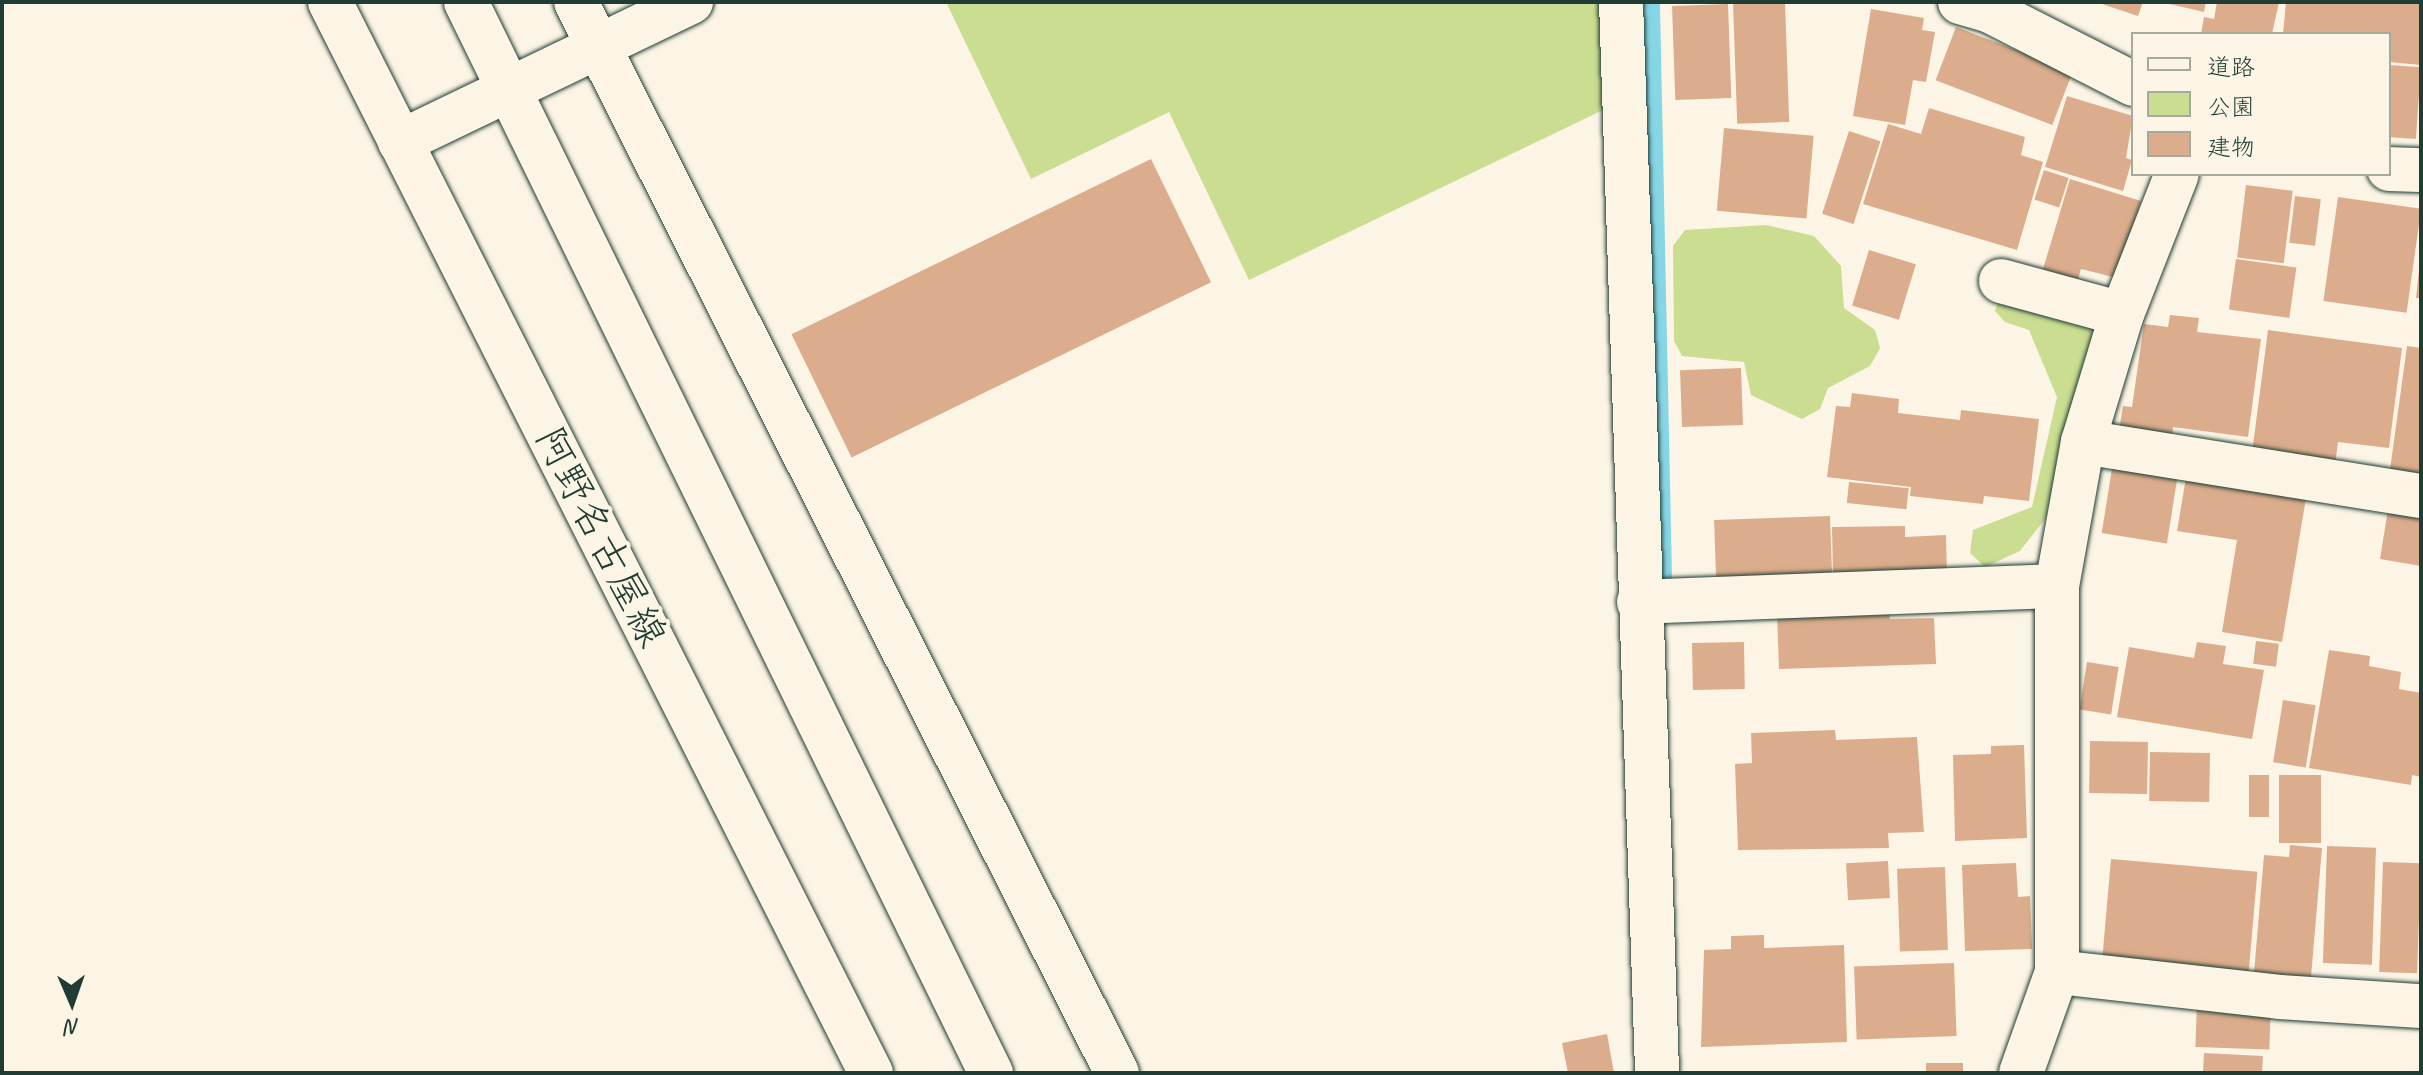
<!DOCTYPE html>
<meta charset="utf-8">
<style>
body{margin:0}
#map{position:relative;width:2423px;height:1075px;overflow:hidden;background:#fcf5e5;font-family:Caveat,"Klee One",sans-serif}
div>[style]{position:absolute}
.green>*{inset:0;background:#cadd91}
.stream>*{height:20px;margin:-10px;padding:0 10px;transform-origin:10px;border-radius:10px;background:#87d6e6}
.building>*{inset:0;background:#dbad8c;transform-origin:0 0}
.roads{filter:drop-shadow(0 0 2px #1f3d34) drop-shadow(0 0 2px #1f3d34)}
.minor>*{height:44px;margin:-22px;padding:0 22px;transform-origin:22px;border-radius:22px;background:#fcf5e5}
.major>*{height:44px;margin:-22px;padding:0 22px;transform-origin:22px;border-radius:22px;background:#fcf5e5}
span{translate:-50% -50%;white-space:nowrap;text-align:center;line-height:1.15;-webkit-text-stroke:8px #fcf5e5;paint-order:stroke}
.street-label{font-size:40px;color:#1f3d34}
.frame{position:absolute;inset:0;border:4px solid #1f3d34;pointer-events:none}
.legend{position:absolute;left:2131px;top:32px;width:260px;height:144px;box-sizing:border-box;background:#fcf5e5;border:2px solid #a4ab9e;margin:0;padding:10px 14px;list-style:none;font-size:24px;color:#1f3d34}
.legend li{display:flex;align-items:center;gap:16px;height:40px}
.legend b{width:40px;border:2px solid #a4ab9e}
.north{position:absolute;left:32px;top:963px;width:80px;height:80px;-webkit-text-stroke:6px #fcf5e5;paint-order:stroke;rotate:178deg;font-size:22px;font-weight:700;line-height:32px;text-align:center;color:#1f3d34}
.north::after{content:'';display:block;margin:auto;width:28px;height:36px;background:#1f3d34;clip-path:polygon(50% 0,100% 100%,50% 72%,0 100%)}
</style>
<div id="map">
<div class="green">
<i style="clip-path:polygon(946px 2px,1600px 2px,1603px 110px,1249px 280px,1169px 112px,1031px 179px)"></i>
<i style="clip-path:polygon(1766px 225px,1814px 236px,1841px 266px,1844px 308px,1875px 330px,1880px 348px,1870px 366px,1828px 388px,1820px 409px,1802px 419px,1751px 395px,1744px 362px,1682px 356px,1674px 341px,1673px 246px,1685px 230px)"></i>
<i style="clip-path:polygon(1999px 299px,2091px 322px,2092px 343px,2045px 519px,2020px 551px,1985px 567px,1970px 553px,1973px 530px,2032px 507px,2057px 397px,2029px 330px,2005px 322px,1995px 311px)"></i>
</div>
<div class="stream">
<i style="left:1650px;top:6px;width:571px;rotate:88.8deg"></i>
</div>
<div class="building">
<i style="left:1785px;top:2px;width:120px;height:52px;rotate:88deg"></i>
<i style="clip-path:polygon(2096px 2px,2143px 2px,2138px 16px)"></i>
<i style="clip-path:polygon(2161px 2px,2206px 2px,2204px 12px)"></i>
<i style="clip-path:polygon(2217px 2px,2279px 2px,2272px 34px,2201px 34px,2204px 17px,2214px 19px)"></i>
<i style="clip-path:polygon(2286px 2px,2421px 2px,2421px 65px,2389px 62px,2389px 34px,2283px 34px)"></i>
<i style="left:1728px;top:4px;width:94px;height:56px;rotate:88deg"></i>
<i style="clip-path:polygon(1871px 9px,1924px 18px,1922px 30px,1935px 32px,1926px 82px,1913px 80px,1905px 125px,1853px 116px)"></i>
<i style="left:1956px;top:27px;width:125px;height:57px;rotate:21deg"></i>
<i style="left:2389px;top:65px;width:32px;height:72px;rotate:4deg"></i>
<i style="clip-path:polygon(2067px 96px,2133px 116px,2126px 158px,2132px 160px,2123px 191px,2045px 167px)"></i>
<i style="clip-path:polygon(1929px 108px,2025px 137px,2021px 155px,2043px 162px,2017px 250px,1863px 204px,1888px 124px,1921px 134px)"></i>
<i style="left:1724px;top:128px;width:90px;height:83px;rotate:5deg"></i>
<i style="left:1849px;top:131px;width:33px;height:87px;rotate:18deg"></i>
<i style="left:1151px;top:159px;width:137px;height:400px;rotate:64deg"></i>
<i style="left:2044px;top:170px;width:26px;height:31px;rotate:18deg"></i>
<i style="clip-path:polygon(2070px 179px,2141px 201px,2117px 278px,2081px 269px,2078px 280px,2043px 269px)"></i>
<i style="left:2246px;top:185px;width:47px;height:73px;rotate:7deg"></i>
<i style="left:2295px;top:196px;width:26px;height:47px;rotate:7deg"></i>
<i style="left:2338px;top:197px;width:84px;height:105px;rotate:8deg"></i>
<i style="left:1869px;top:250px;width:49px;height:58px;rotate:17deg"></i>
<i style="left:2236px;top:259px;width:61px;height:51px;rotate:8deg"></i>
<i style="clip-path:polygon(2419px 270px,2421px 270px,2421px 298px,2416px 298px)"></i>
<i style="clip-path:polygon(2170px 315px,2199px 318px,2197px 332px,2261px 339px,2248px 437px,2173px 427px,2172px 438px,2119px 431px,2123px 406px,2132px 407px,2144px 324px,2168px 327px)"></i>
<i style="clip-path:polygon(2268px 330px,2402px 348px,2389px 448px,2338px 442px,2335px 465px,2252px 453px)"></i>
<i style="clip-path:polygon(2407px 346px,2421px 348px,2421px 481px,2389px 477px)"></i>
<i style="left:1741px;top:368px;width:57px;height:61px;rotate:88deg"></i>
<i style="clip-path:polygon(1852px 393px,1899px 399px,1898px 413px,1960px 420px,1961px 410px,2039px 419px,2029px 501px,1984px 496px,1983px 504px,1910px 496px,1911px 487px,1827px 477px,1836px 406px,1850px 407px)"></i>
<i style="left:2113px;top:462px;width:66px;height:72px;rotate:9deg"></i>
<i style="clip-path:polygon(2187px 472px,2307px 492px,2282px 642px,2222px 632px,2237px 540px,2177px 531px)"></i>
<i style="left:1849px;top:482px;width:60px;height:21px;rotate:6deg"></i>
<i style="clip-path:polygon(2389px 503px,2421px 509px,2421px 566px,2380px 559px)"></i>
<i style="left:1830px;top:516px;width:61px;height:116px;rotate:88deg"></i>
<i style="clip-path:polygon(1905px 526px,1905px 537px,1946px 535px,1947px 574px,1833px 576px,1832px 527px)"></i>
<i style="clip-path:polygon(1890px 610px,1890px 619px,1934px 618px,1936px 664px,1779px 669px,1777px 614px)"></i>
<i style="left:2256px;top:641px;width:23px;height:23px;rotate:7deg"></i>
<i style="left:1744px;top:642px;width:47px;height:52px;rotate:89deg"></i>
<i style="clip-path:polygon(2197px 642px,2226px 646px,2223px 664px,2264px 670px,2252px 739px,2117px 717px,2129px 647px,2194px 658px)"></i>
<i style="clip-path:polygon(2329px 650px,2370px 656px,2369px 666px,2401px 672px,2399px 689px,2421px 693px,2421px 777px,2412px 775px,2411px 785px,2309px 768px)"></i>
<i style="left:2087px;top:662px;width:32px;height:48px;rotate:9deg"></i>
<i style="left:2283px;top:700px;width:33px;height:63px;rotate:9deg"></i>
<i style="clip-path:polygon(1835px 730px,1836px 740px,1917px 737px,1924px 832px,1888px 833px,1889px 848px,1738px 850px,1735px 764px,1752px 763px,1751px 733px)"></i>
<i style="left:2090px;top:741px;width:58px;height:52px;rotate:1deg"></i>
<i style="clip-path:polygon(2024px 745px,2027px 838px,1955px 841px,1953px 755px,1991px 754px,1991px 746px)"></i>
<i style="left:2150px;top:752px;width:60px;height:49px;rotate:1deg"></i>
<i style="left:2249px;top:775px;width:20px;height:42px"></i>
<i style="left:2279px;top:775px;width:42px;height:68px"></i>
<i style="clip-path:polygon(2290px 845px,2322px 848px,2311px 977px,2254px 973px,2264px 855px,2289px 857px)"></i>
<i style="left:2327px;top:846px;width:49px;height:117px;rotate:2deg"></i>
<i style="left:2111px;top:859px;width:147px;height:101px;rotate:5deg"></i>
<i style="left:1888px;top:861px;width:37px;height:42px;rotate:87deg"></i>
<i style="left:2383px;top:862px;width:38px;height:110px;rotate:2deg"></i>
<i style="clip-path:polygon(2016px 863px,2018px 897px,2030px 896px,2032px 949px,1965px 951px,1962px 865px)"></i>
<i style="left:1945px;top:867px;width:83px;height:48px;rotate:88deg"></i>
<i style="clip-path:polygon(1764px 935px,1764px 948px,1844px 945px,1847px 1042px,1701px 1047px,1704px 950px,1731px 949px,1731px 936px)"></i>
<i style="left:1954px;top:963px;width:73px;height:100px;rotate:88deg"></i>
<i style="left:2197px;top:1001px;width:74px;height:46px;rotate:2deg"></i>
<i style="clip-path:polygon(1607px 1034px,1614px 1073px,1568px 1073px,1562px 1043px)"></i>
<i style="clip-path:polygon(2204px 1053px,2263px 1056px,2262px 1073px,2203px 1073px)"></i>
<i style="left:1926px;top:1063px;width:37px;height:10px"></i>
</div>
<div class="roads">
<div class="minor">
<i style="left:576px;top:2px;width:1200px;rotate:63.2deg"></i>
<i style="left:1621px;top:2px;width:1072px;rotate:88.07deg"></i>
<i style="left:1960px;top:2px;width:29px;rotate:16deg"></i>
<i style="left:1988px;top:10px;width:163px;rotate:27deg"></i>
<i style="left:400px;top:142px;width:323px;rotate:-25.7deg"></i>
<i style="left:2389px;top:169px;width:32px;rotate:2deg"></i>
<i style="left:2001px;top:281px;width:125px;rotate:15.3deg"></i>
<i style="left:2083px;top:442px;width:342px;rotate:9.1deg"></i>
<i style="left:1639px;top:602px;width:418px;rotate:-2.2deg"></i>
<i style="left:2057px;top:972px;width:224px;rotate:6.4deg"></i>
<i style="left:2280px;top:997px;width:141px;rotate:3.7deg"></i>
<i style="left:2021px;top:1073px;width:107px;rotate:-70.4deg"></i>
<i style="left:2057px;top:972px;width:386px;rotate:-90deg"></i>
<i style="left:2057px;top:586px;width:146px;rotate:-79.8deg"></i>
<i style="left:2083px;top:442px;width:134px;rotate:-73.1deg"></i>
<i style="left:2122px;top:314px;width:150px;rotate:-68.6deg"></i>
</div>
<div class="major">
<i style="left:330px;top:2px;width:1200px;rotate:63.2deg"></i>
<i style="left:466px;top:2px;width:1193px;rotate:63.89deg"></i>
</div>
</div>
<div class="street-label">
<span style="left:601px;top:537px;rotate:63deg">阿野名古屋線</span>
</div>
<div class="frame"></div>
<ul class="legend">
<li><b style="height:10px;background:#fcf5e5"></b>道路</li>
<li><b style="height:22px;background:#cadd91"></b>公園</li>
<li><b style="height:22px;background:#dbad8c"></b>建物</li>
</ul>
<div class="north">N</div>
</div>
